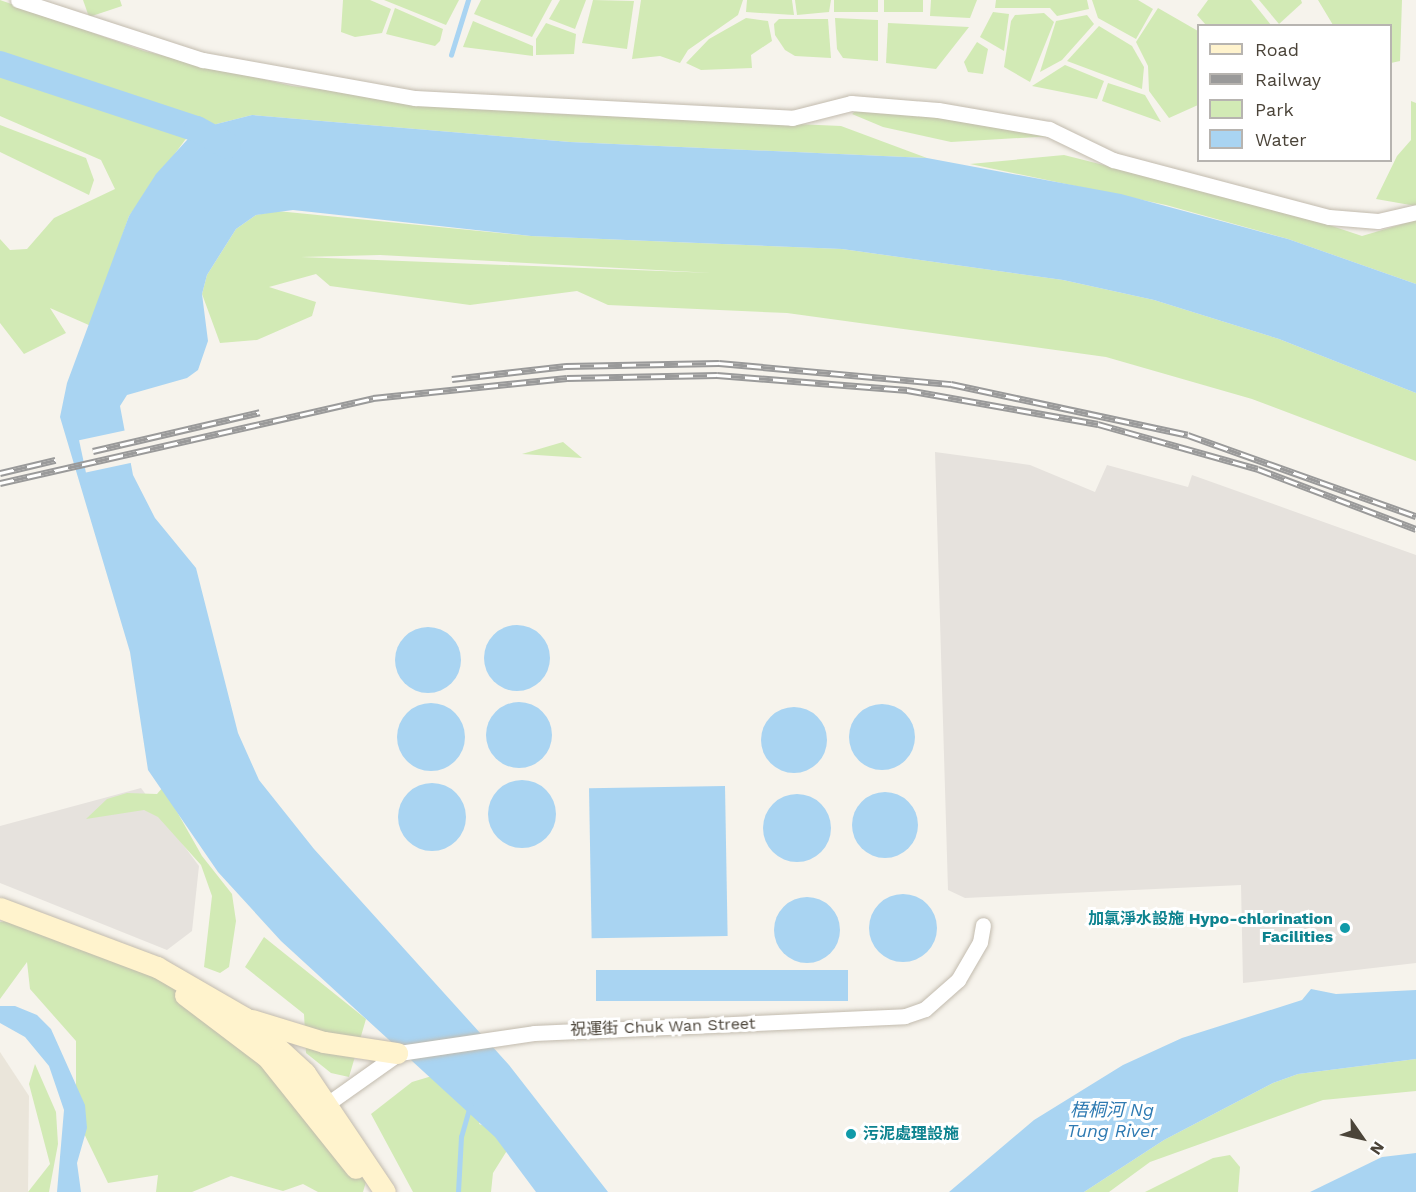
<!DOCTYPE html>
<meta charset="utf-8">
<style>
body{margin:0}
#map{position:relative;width:1416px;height:1192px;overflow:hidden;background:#f6f3ec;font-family:"Work Sans","Noto Sans SC",sans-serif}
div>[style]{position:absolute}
.residential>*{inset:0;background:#eae5da}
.industrial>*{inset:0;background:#e6e2dd}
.green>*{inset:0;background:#d2eab5;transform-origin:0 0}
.water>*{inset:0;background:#a9d4f2;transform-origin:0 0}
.round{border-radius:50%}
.pier>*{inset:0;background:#f6f3ec;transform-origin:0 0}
.stream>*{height:4.5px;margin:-2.25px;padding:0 2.25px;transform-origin:2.25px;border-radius:2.25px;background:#a9d4f2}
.river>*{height:26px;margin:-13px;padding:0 13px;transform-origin:13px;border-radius:13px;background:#a9d4f2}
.roads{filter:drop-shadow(0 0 2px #c2bbae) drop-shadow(0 0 2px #c2bbae)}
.street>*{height:15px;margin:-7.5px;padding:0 7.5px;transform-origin:7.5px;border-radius:7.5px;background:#fff}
.secondary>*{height:21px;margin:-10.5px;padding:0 10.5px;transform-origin:10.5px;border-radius:10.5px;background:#fff3cd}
.rail>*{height:7px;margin-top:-3.5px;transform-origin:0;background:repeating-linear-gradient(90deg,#fff 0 14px,#9a9a9a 0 28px);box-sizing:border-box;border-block:2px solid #9a9a9a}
.dots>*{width:16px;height:16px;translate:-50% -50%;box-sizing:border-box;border:3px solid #fff;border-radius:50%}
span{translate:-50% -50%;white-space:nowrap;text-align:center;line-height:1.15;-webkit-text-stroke:6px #fff;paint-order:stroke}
.culture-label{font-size:16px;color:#0d838f;font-weight:700}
.right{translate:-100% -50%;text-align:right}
.left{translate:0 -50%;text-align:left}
.street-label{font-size:16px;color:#4b4439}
.water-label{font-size:18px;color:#2e7ab2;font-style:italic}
.legend{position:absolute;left:1197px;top:24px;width:195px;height:138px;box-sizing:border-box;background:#fff;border:2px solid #b7b4b0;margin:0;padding:8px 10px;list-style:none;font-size:18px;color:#4b4439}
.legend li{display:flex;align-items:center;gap:12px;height:30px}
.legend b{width:30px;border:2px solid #b7b4b0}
.north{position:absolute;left:1332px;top:1108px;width:60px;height:60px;-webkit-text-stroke:4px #fff;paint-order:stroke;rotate:124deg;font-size:16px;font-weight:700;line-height:24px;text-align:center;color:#4b4439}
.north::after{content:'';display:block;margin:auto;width:21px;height:27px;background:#4b4439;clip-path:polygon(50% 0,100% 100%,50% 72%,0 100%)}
</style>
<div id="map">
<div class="residential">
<i style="clip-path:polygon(0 1052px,29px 1096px,28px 1192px,0 1192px)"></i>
</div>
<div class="industrial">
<i style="clip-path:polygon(935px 452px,1030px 465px,1095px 492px,1107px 465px,1188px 487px,1192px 475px,1416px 555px,1416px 963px,1243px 983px,1241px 885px,965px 898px,948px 890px)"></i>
<i style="clip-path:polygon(141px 788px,199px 866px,192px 931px,167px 950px,0 883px,0 826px)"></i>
</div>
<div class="green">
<i style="clip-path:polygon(0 0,144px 51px,292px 86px,537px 113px,841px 126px,927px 158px,570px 142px,252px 115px,197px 129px,185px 140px,129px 216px,91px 326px,50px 308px,66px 333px,24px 354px,0 323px,0 239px,10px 250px,27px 249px,54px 218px,115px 189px,101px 160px,0 116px)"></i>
<i style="clip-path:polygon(83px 0,120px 0,122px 6px,89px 17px)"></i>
<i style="clip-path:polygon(343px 0,370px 0,391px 9px,382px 33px,355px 37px,341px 32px)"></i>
<i style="clip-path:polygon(384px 0,459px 0,446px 25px)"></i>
<i style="clip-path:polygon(481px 0,552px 0,532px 37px,474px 14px)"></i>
<i style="clip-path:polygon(560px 0,586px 0,575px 29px,549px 19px)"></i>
<i style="clip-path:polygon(593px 0,634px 1px,627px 49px,582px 43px)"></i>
<i style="clip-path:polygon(641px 0,743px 0,738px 15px,688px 50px,680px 63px,660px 56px,632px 59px)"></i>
<i style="clip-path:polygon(747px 0,792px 0,794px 15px,746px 12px)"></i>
<i style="clip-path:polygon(795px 0,831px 0,829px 12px,797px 15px)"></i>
<i style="left:834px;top:0;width:44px;height:12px"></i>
<i style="left:884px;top:0;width:39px;height:12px"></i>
<i style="clip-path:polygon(931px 0,977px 0,970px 18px,930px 16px)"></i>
<i style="clip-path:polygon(996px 0,1087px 0,1089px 9px,1057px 16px,1050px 8px,995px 8px)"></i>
<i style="clip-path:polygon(1092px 0,1138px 0,1153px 9px,1136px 39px,1098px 18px)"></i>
<i style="clip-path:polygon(1208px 0,1251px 0,1271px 25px,1206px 25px,1197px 15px)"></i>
<i style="clip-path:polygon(1259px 0,1301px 0,1302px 3px,1279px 24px)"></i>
<i style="clip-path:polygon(1318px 0,1402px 0,1400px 61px,1391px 63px,1390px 26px,1333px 25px)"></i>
<i style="clip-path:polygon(395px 8px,443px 29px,440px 41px,435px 46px,386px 34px)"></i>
<i style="clip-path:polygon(1158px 8px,1198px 31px,1198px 105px,1169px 118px,1149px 91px,1148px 66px,1136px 42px)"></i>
<i style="clip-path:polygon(993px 12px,1009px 14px,1004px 51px,980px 37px)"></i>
<i style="clip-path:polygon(1044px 13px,1054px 22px,1030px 82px,1004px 67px,1011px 21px,1015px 15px)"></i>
<i style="clip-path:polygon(1087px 15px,1094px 24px,1062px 60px,1040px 72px,1056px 21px)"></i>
<i style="clip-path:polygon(746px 18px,768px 21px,772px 41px,751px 55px,752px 68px,701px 70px,686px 63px,709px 39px)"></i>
<i style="clip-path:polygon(835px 18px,878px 20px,878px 61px,843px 58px,837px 49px)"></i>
<i style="clip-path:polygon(779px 19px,828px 19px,831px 58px,795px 56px,785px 50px,775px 35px,774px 24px)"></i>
<i style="clip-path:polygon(473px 21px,533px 46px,533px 56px,463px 47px)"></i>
<i style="clip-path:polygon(546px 23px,576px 34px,574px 54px,536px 55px,536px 39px)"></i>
<i style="clip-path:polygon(888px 23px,969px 27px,936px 69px,886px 63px)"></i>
<i style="clip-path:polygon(1099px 26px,1132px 46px,1144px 67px,1142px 89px,1067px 61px)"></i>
<i style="clip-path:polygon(977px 42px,988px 49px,983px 74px,968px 72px,964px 62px)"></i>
<i style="clip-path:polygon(1065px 65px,1104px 81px,1097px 99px,1032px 86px)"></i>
<i style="clip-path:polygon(1108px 83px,1145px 95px,1161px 122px,1102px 101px)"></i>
<i style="clip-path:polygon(1411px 101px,1416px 103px,1416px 206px,1376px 199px,1397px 156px,1411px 140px)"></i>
<i style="clip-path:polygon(858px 109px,961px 119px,1054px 136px,951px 142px,883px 127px,852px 114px)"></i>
<i style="clip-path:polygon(0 125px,86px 158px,94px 180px,89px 195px,0 152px)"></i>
<i style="clip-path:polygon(1064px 155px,1290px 212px,1362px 236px,1416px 220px,1416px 284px,1288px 239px,1166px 205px,970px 164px)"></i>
<i style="clip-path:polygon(evenodd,277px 211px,531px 236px,842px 249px,1063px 280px,1154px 300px,1279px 339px,1416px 393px,1416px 461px,1252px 399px,1106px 357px,787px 313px,608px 305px,577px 291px,470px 305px,330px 286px,316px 274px,269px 287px,316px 302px,312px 316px,257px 340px,220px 343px,202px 294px,207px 275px,236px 229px,256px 215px,277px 211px,380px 255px,712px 273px,301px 257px,380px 255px)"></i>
<i style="clip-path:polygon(563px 442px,582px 458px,522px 454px)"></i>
<i style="clip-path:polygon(163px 787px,202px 856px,232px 894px,236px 921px,229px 967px,220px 973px,204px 967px,212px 896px,201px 865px,158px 817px,144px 810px,86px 819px,107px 799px,127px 793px,157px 794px)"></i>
<i style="clip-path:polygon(15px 920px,220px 997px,368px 1175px,363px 1192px,318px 1192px,303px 1184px,283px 1191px,231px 1176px,192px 1192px,156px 1192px,158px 1175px,108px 1183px,76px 1117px,76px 1041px,30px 989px,27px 962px,0 999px,0 922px)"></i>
<i style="clip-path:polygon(264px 937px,366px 1019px,349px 1077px,331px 1073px,306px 1053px,304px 1014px,245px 967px)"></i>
<i style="clip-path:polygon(1416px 1059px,1416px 1091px,1323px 1100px,1150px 1162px,1109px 1192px,1084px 1192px,1164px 1140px,1273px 1083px,1298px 1074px)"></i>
<i style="clip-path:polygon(35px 1064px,56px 1112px,58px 1144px,49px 1192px,28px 1192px,50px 1164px,29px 1084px)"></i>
<i style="clip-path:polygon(452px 1070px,493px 1091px,479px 1124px,516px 1136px,493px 1173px,491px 1192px,413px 1192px,371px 1114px,412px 1082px)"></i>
<i style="clip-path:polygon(1230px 1155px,1240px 1167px,1238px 1192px,1145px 1192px,1213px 1158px)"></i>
</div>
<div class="water">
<i style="clip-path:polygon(252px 115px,570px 142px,927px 158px,1121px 194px,1288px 239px,1416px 284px,1416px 393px,1279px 339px,1154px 300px,1063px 280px,842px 249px,531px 236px,293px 210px,256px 215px,236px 229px,207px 275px,202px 294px,208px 341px,198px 370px,187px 378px,127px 395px,120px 406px,133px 475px,155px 518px,196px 568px,238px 733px,259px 780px,314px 849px,509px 1065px,608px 1192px,536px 1192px,495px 1137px,281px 941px,218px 872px,148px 770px,130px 652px,60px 417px,67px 383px,129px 216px,156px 174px,197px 129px)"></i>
<i class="round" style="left:484px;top:625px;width:66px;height:66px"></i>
<i class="round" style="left:395px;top:627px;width:66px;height:66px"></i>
<i class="round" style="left:486px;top:702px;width:66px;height:66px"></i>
<i class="round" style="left:397px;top:703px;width:68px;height:68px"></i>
<i class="round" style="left:849px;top:704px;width:66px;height:66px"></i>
<i class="round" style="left:761px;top:707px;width:66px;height:66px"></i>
<i class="round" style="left:488px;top:780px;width:68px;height:68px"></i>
<i class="round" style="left:398px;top:783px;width:68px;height:68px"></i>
<i style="left:725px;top:786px;width:150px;height:136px;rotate:89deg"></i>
<i class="round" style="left:852px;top:792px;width:66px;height:66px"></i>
<i class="round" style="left:763px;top:794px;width:68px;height:68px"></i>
<i class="round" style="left:869px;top:894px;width:68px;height:68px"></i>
<i class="round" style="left:774px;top:897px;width:66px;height:66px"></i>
<i style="left:848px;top:970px;width:31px;height:252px;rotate:90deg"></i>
<i style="clip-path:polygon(1311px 989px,1336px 994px,1416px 990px,1416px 1059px,1298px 1074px,1273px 1083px,1164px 1140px,1084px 1192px,949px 1192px,1034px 1120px,1123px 1065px,1182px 1038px,1302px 1000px)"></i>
<i style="clip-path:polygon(15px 1006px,37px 1015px,51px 1029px,85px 1105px,87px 1128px,77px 1163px,81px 1192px,57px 1192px,64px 1110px,49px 1066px,25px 1037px,0 1023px,0 1006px)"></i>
<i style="clip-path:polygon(1416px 1153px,1416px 1192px,1310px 1192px,1382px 1157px)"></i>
</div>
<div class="pier">
<i style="left:127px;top:430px;width:33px;height:49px;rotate:78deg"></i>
</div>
<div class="stream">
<i style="left:451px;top:55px;width:58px;rotate:-72.8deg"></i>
<i style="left:458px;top:1192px;width:55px;rotate:-86.9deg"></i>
<i style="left:461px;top:1137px;width:33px;rotate:-74deg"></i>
</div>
<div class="river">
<i style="left:0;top:64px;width:207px;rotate:18.3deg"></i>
<i style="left:197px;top:129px;width:35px;rotate:29deg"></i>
</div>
<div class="roads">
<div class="street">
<i style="left:18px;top:0;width:194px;rotate:18deg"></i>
<i style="left:203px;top:60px;width:215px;rotate:10.2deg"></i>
<i style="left:415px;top:98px;width:378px;rotate:3deg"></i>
<i style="left:792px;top:118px;width:61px;rotate:-14.3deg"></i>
<i style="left:851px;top:103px;width:87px;rotate:4.6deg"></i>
<i style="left:938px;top:110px;width:113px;rotate:9.7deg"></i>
<i style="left:1049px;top:129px;width:71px;rotate:25.8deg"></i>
<i style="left:1113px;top:160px;width:223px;rotate:14.8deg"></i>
<i style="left:1329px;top:217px;width:49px;rotate:4.7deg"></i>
<i style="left:1378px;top:221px;width:39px;rotate:-13deg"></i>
<i style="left:320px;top:1109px;width:97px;rotate:-35.3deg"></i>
<i style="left:399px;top:1053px;width:136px;rotate:-8.4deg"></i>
<i style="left:534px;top:1033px;width:371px;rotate:-2.6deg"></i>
<i style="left:905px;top:1016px;width:21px;rotate:-19deg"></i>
<i style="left:925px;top:1009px;width:44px;rotate:-41.3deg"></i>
<i style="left:958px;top:980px;width:44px;rotate:-59.9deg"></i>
<i style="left:980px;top:942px;width:17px;rotate:-80deg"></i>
</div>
<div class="secondary">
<i style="left:0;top:908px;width:168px;rotate:20.6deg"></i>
<i style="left:157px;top:967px;width:102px;rotate:30.1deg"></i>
<i style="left:245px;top:1018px;width:81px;rotate:42.5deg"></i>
<i style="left:305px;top:1073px;width:143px;rotate:56.1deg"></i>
<i style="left:185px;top:995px;width:103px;rotate:37.1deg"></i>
<i style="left:267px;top:1057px;width:142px;rotate:51.3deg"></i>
<i style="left:252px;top:1020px;width:75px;rotate:17deg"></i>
<i style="left:324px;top:1042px;width:74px;rotate:8.6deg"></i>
</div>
</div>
<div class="rail">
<i style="left:452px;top:379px;width:115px;rotate:-6.5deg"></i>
<i style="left:566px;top:366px;width:153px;rotate:-1.1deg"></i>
<i style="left:719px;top:363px;width:233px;rotate:5.2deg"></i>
<i style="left:951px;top:384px;width:242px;rotate:12.1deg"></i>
<i style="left:1188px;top:435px;width:242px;rotate:19.6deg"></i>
<i style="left:93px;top:451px;width:171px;rotate:-13.1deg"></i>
<i style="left:0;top:473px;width:57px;rotate:-13.3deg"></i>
<i style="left:0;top:483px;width:383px;rotate:-12.8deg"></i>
<i style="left:373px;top:398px;width:195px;rotate:-5.9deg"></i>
<i style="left:567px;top:378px;width:150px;rotate:-1.1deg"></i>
<i style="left:717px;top:375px;width:191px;rotate:4.5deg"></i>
<i style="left:907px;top:390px;width:194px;rotate:10.1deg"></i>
<i style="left:1098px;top:424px;width:166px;rotate:15.7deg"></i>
<i style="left:1258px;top:469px;width:169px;rotate:20.8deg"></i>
</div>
<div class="dots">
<i style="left:1345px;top:928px;background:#0f9aa8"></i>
<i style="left:851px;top:1134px;background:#0f9aa8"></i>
</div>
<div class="culture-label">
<span class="right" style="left:1333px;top:928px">加氯淨水設施 Hypo-chlorination<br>Facilities</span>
<span class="left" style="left:863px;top:1134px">污泥處理設施</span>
</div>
<div class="street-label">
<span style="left:663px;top:1027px;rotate:-2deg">祝運街 Chuk Wan Street</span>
</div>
<div class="water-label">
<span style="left:1112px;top:1121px">梧桐河 Ng<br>Tung River</span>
</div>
<ul class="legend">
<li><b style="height:8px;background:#fff3cd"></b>Road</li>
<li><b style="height:8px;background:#9a9a9a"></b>Railway</li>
<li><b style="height:16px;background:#d2eab5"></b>Park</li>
<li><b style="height:16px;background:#a9d4f2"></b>Water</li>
</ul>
<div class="north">N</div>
</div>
